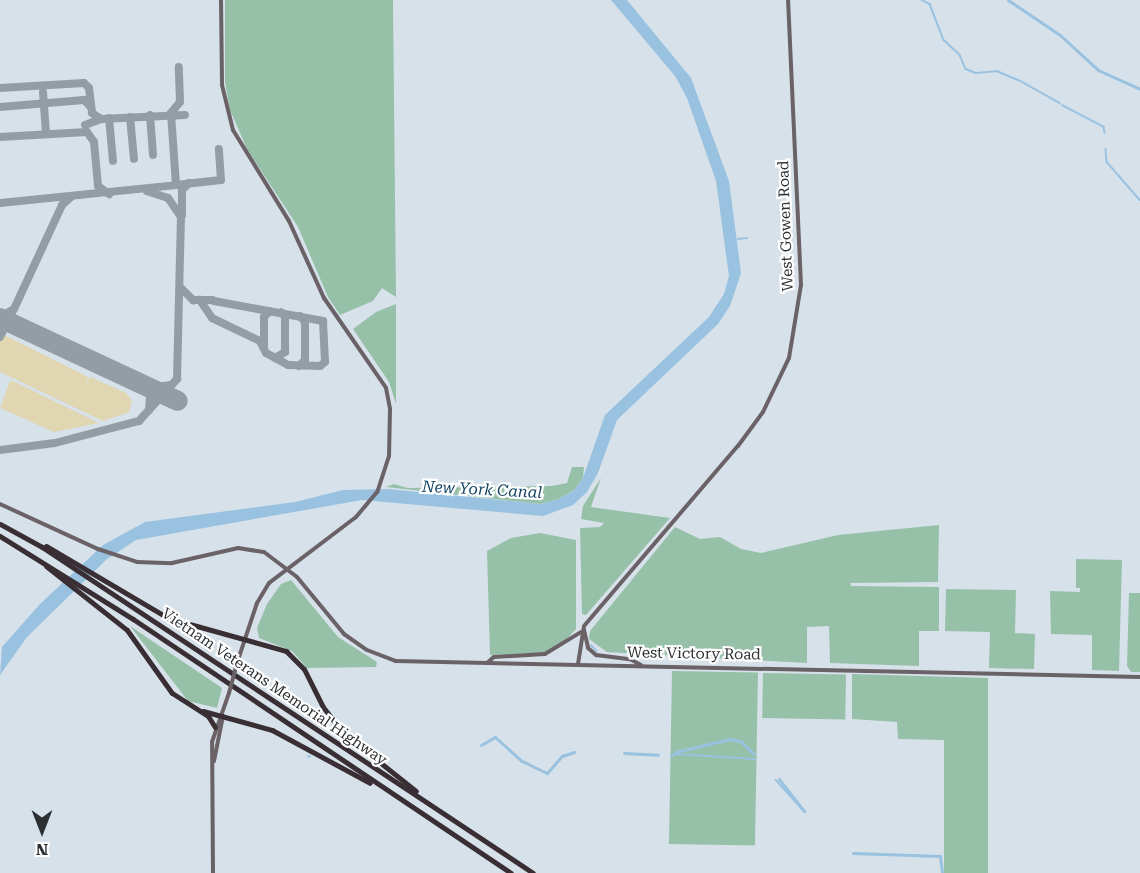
<!DOCTYPE html>
<style>
body{margin:0}
#map{position:relative;width:1140px;height:873px;overflow:hidden;background:#d7e1ea;font-family:"Roboto Serif",serif}
div>[style]{position:absolute}
.green>*{inset:0;background:#97c0a9;transform-origin:0 0}
.sand>*{inset:0;background:#e0d6b1}
.water>*{inset:0;background:#99c2e0}
.stream>*{height:1.5px;margin:-0.75px;padding:0 0.75px;transform-origin:0.75px;border-radius:0.75px;background:#99c2e0}
.canal>*{height:3px;margin:-1.5px;padding:0 1.5px;transform-origin:1.5px;border-radius:1.5px;background:#99c2e0}
.taxiway>*{height:8px;margin:-4px;padding:0 4px;transform-origin:4px;border-radius:4px;background:#959da4}
.runway>*{height:20px;margin:-10px;padding:0 10px;transform-origin:10px;border-radius:10px;background:#959da4}
.secondary>*{height:4px;margin:-2px;padding:0 2px;transform-origin:2px;border-radius:2px;background:#6a6266}
.highway>*{height:5px;margin:-2.5px;padding:0 2.5px;transform-origin:2.5px;border-radius:2.5px;background:#382e33}
.secondary-bridge>*{height:4px;margin:-2px;padding:0 2px;transform-origin:2px;border-radius:2px;background:#6a6266}
span{translate:-50% -50%;white-space:nowrap;text-align:center;line-height:1.15;-webkit-text-stroke:4.5px #fff;paint-order:stroke}
.street-label{font-size:15px;color:#2c3033}
.water-label{font-size:16px;color:#134563;font-style:italic}
.north{position:absolute;left:12px;top:801px;width:60px;height:60px;-webkit-text-stroke:4px #fff;paint-order:stroke;rotate:180deg;font-size:16px;font-weight:700;line-height:24px;text-align:center;color:#2c3033}
.north::after{content:'';display:block;margin:auto;width:21px;height:27px;background:#2c3033;clip-path:polygon(50% 0,100% 100%,50% 72%,0 100%)}
</style>
<div id="map">
<div class="green">
<i style="clip-path:polygon(225px 0,393px 0,396px 297px,382px 288px,373px 301px,340px 315px,328px 297px,298px 227px,247px 149px,230px 110px,225px 82px)"></i>
<i style="clip-path:polygon(396px 304px,396px 404px,389px 382px,353px 329px,376px 312px)"></i>
<i style="clip-path:polygon(572px 467px,584px 467px,583px 478px,574px 490px,559px 499px,540px 504px,386px 487px,394px 484px,408px 488px,552px 486px,567px 483px)"></i>
<i style="clip-path:polygon(601px 478px,591px 507px,670px 518px,586px 615px,582px 614px,580px 528px,600px 527px,604px 523px,581px 519px,583px 506px)"></i>
<i style="clip-path:polygon(939px 525px,938px 582px,850px 583px,851px 586px,939px 587px,939px 631px,919px 631px,919px 666px,830px 663px,829px 626px,807px 627px,807px 663px,607px 652px,589px 639px,590px 631px,675px 527px,700px 539px,720px 537px,741px 549px,761px 553px,838px 535px)"></i>
<i style="clip-path:polygon(540px 533px,576px 540px,576px 629px,560px 646px,543px 653px,490px 655px,487px 551px,511px 538px)"></i>
<i style="clip-path:polygon(1076px 559px,1122px 560px,1119px 671px,1092px 670px,1092px 635px,1051px 634px,1050px 591px,1080px 592px,1080px 588px,1076px 588px)"></i>
<i style="clip-path:polygon(291px 580px,338px 637px,377px 662px,376px 667px,307px 668px,292px 651px,259px 638px,257px 628px,267px 604px,281px 584px)"></i>
<i style="clip-path:polygon(946px 589px,1016px 590px,1015px 633px,1035px 634px,1034px 669px,989px 668px,990px 632px,945px 631px)"></i>
<i style="clip-path:polygon(1129px 593px,1140px 593px,1140px 672px,1131px 672px,1127px 666px)"></i>
<i style="clip-path:polygon(130px 626px,222px 688px,217px 708px,188px 701px)"></i>
<i style="left:672px;top:671px;width:86px;height:173px;rotate:1deg"></i>
<i style="left:763px;top:673px;width:83px;height:45px;rotate:1deg"></i>
<i style="clip-path:polygon(852px 674px,988px 678px,988px 873px,944px 873px,944px 740px,898px 739px,897px 722px,852px 719px)"></i>
</div>
<div class="sand">
<i style="clip-path:polygon(0 333px,88px 377px,86px 383px,90px 377px,126px 393px,132px 401px,129px 412px,103px 421px,0 372px)"></i>
<i style="clip-path:polygon(10px 381px,13px 381px,99px 423px,54px 432px,0 408px)"></i>
</div>
<div class="water">
<i style="clip-path:polygon(611px 0,627px 0,691px 78px,729px 181px,741px 273px,730px 306px,718px 324px,617px 420px,598px 473px,587px 492px,573px 505px,543px 516px,362px 500px,136px 540px,107px 559px,27px 637px,0 675px,2px 647px,40px 604px,103px 545px,145px 522px,295px 502px,343px 490px,388px 489px,540px 504px,559px 499px,574px 490px,583px 478px,605px 415px,709px 317px,724px 294px,729px 276px,716px 181px,687px 98px,675px 76px)"></i>
</div>
<div class="stream">
<i style="left:922px;top:0;width:9px;rotate:27deg"></i>
<i style="left:930px;top:4px;width:39px;rotate:69deg"></i>
<i style="left:944px;top:40px;width:22px;rotate:43deg"></i>
<i style="left:960px;top:55px;width:15px;rotate:67deg"></i>
<i style="left:966px;top:69px;width:11px;rotate:22deg"></i>
<i style="left:976px;top:73px;width:21px;rotate:-5deg"></i>
<i style="left:997px;top:71px;width:28px;rotate:23deg"></i>
<i style="left:1024px;top:83px;width:41px;rotate:29.1deg"></i>
<i style="left:1062px;top:105px;width:47px;rotate:27.6deg"></i>
<i style="left:1104px;top:127px;width:6px;rotate:81deg"></i>
<i style="left:1106px;top:149px;width:13px;rotate:86deg"></i>
<i style="left:1107px;top:162px;width:50px;rotate:49deg"></i>
<i style="left:738px;top:239px;width:9px;rotate:-6deg"></i>
<i style="left:591px;top:645px;width:8px;rotate:45deg"></i>
<i style="left:308px;top:757px;width:2px;rotate:-27deg"></i>
<i style="left:671px;top:757px;width:5px;rotate:-37deg"></i>
<i style="left:675px;top:754px;width:80px;rotate:3.6deg"></i>
<i style="left:776px;top:780px;width:42px;rotate:47.9deg"></i>
</div>
<div class="canal">
<i style="left:1008px;top:0;width:63px;rotate:33.9deg"></i>
<i style="left:1060px;top:35px;width:52px;rotate:42.6deg"></i>
<i style="left:1098px;top:70px;width:46px;rotate:24.3deg"></i>
<i style="left:481px;top:745px;width:16px;rotate:-30deg"></i>
<i style="left:495px;top:737px;width:36px;rotate:42deg"></i>
<i style="left:522px;top:761px;width:28px;rotate:26deg"></i>
<i style="left:547px;top:773px;width:23px;rotate:-49deg"></i>
<i style="left:562px;top:756px;width:13px;rotate:-18deg"></i>
<i style="left:675px;top:752px;width:57px;rotate:-13.3deg"></i>
<i style="left:730px;top:739px;width:10px;rotate:11deg"></i>
<i style="left:740px;top:741px;width:19px;rotate:43deg"></i>
<i style="left:624px;top:753px;width:34px;rotate:3deg"></i>
<i style="left:779px;top:779px;width:41px;rotate:52deg"></i>
<i style="left:853px;top:853px;width:87px;rotate:2deg"></i>
<i style="left:940px;top:856px;width:17px;rotate:83deg"></i>
</div>
<div class="taxiway">
<i style="left:0;top:88px;width:84px;rotate:-3.4deg"></i>
<i style="left:84px;top:83px;width:7px;rotate:45deg"></i>
<i style="left:89px;top:88px;width:25px;rotate:83deg"></i>
<i style="left:92px;top:113px;width:11px;rotate:34deg"></i>
<i style="left:43px;top:92px;width:42px;rotate:85.9deg"></i>
<i style="left:0;top:107px;width:84px;rotate:-4.8deg"></i>
<i style="left:84px;top:100px;width:10px;rotate:45deg"></i>
<i style="left:150px;top:115px;width:40px;rotate:85.7deg"></i>
<i style="left:130px;top:117px;width:42px;rotate:84.6deg"></i>
<i style="left:109px;top:118px;width:43px;rotate:84.7deg"></i>
<i style="left:85px;top:125px;width:17px;rotate:-21deg"></i>
<i style="left:101px;top:119px;width:84px;rotate:-2.7deg"></i>
<i style="left:0;top:137px;width:87px;rotate:-3.3deg"></i>
<i style="left:87px;top:132px;width:12px;rotate:55deg"></i>
<i style="left:94px;top:142px;width:44px;rotate:84.8deg"></i>
<i style="left:98px;top:186px;width:14px;rotate:36deg"></i>
<i style="left:176px;top:185px;width:45px;rotate:-6.3deg"></i>
<i style="left:221px;top:180px;width:31px;rotate:-94deg"></i>
<i style="left:0;top:203px;width:177px;rotate:-5.8deg"></i>
<i style="left:176px;top:185px;width:72px;rotate:-94deg"></i>
<i style="left:171px;top:113px;width:14px;rotate:-51deg"></i>
<i style="left:180px;top:102px;width:35px;rotate:-92deg"></i>
<i style="left:182px;top:215px;width:25px;rotate:-90deg"></i>
<i style="left:182px;top:190px;width:10px;rotate:-45deg"></i>
<i style="left:182px;top:289px;width:16px;rotate:45deg"></i>
<i style="left:193px;top:300px;width:19px"></i>
<i style="left:212px;top:300px;width:2px;rotate:27deg"></i>
<i style="left:214px;top:301px;width:111px;rotate:10.4deg"></i>
<i style="left:323px;top:321px;width:41px;rotate:87.2deg"></i>
<i style="left:325px;top:362px;width:6px;rotate:141deg"></i>
<i style="left:320px;top:366px;width:32px;rotate:-178deg"></i>
<i style="left:288px;top:365px;width:25px;rotate:-151deg"></i>
<i style="left:266px;top:353px;width:13px;rotate:-117deg"></i>
<i style="left:260px;top:341px;width:53px;rotate:-154.4deg"></i>
<i style="left:212px;top:318px;width:22px;rotate:-124deg"></i>
<i style="left:0;top:317px;width:16px;rotate:-30deg"></i>
<i style="left:14px;top:309px;width:115px;rotate:-65.2deg"></i>
<i style="left:62px;top:205px;width:12px;rotate:-42deg"></i>
<i style="left:0;top:337px;width:28px;rotate:-64deg"></i>
<i style="left:264px;top:346px;width:29px;rotate:-90deg"></i>
<i style="left:264px;top:317px;width:8px;rotate:-45deg"></i>
<i style="left:275px;top:358px;width:12px;rotate:-31deg"></i>
<i style="left:285px;top:352px;width:35px;rotate:-90deg"></i>
<i style="left:285px;top:317px;width:6px;rotate:-129deg"></i>
<i style="left:299px;top:366px;width:8px;rotate:-45deg"></i>
<i style="left:305px;top:360px;width:38px;rotate:-90deg"></i>
<i style="left:305px;top:322px;width:8px;rotate:-130deg"></i>
<i style="left:142px;top:384px;width:14px;rotate:56deg"></i>
<i style="left:150px;top:396px;width:14px;rotate:94deg"></i>
<i style="left:150px;top:388px;width:21px;rotate:-8deg"></i>
<i style="left:0;top:450px;width:55px;rotate:-7.3deg"></i>
<i style="left:55px;top:443px;width:87px;rotate:-14.7deg"></i>
<i style="left:139px;top:421px;width:57px;rotate:-47.9deg"></i>
<i style="left:177px;top:379px;width:162px;rotate:-88.6deg"></i>
<i style="left:181px;top:217px;width:23px;rotate:-124deg"></i>
<i style="left:168px;top:198px;width:22px;rotate:-162deg"></i>
</div>
<div class="runway">
<i style="left:0;top:318px;width:196px;rotate:25deg"></i>
</div>
<div class="secondary">
<i style="left:221px;top:0;width:85px;rotate:89.3deg"></i>
<i style="left:222px;top:85px;width:46px;rotate:76.3deg"></i>
<i style="left:233px;top:130px;width:107px;rotate:58.4deg"></i>
<i style="left:289px;top:221px;width:85px;rotate:65.6deg"></i>
<i style="left:324px;top:298px;width:109px;rotate:55.4deg"></i>
<i style="left:386px;top:388px;width:21px;rotate:79deg"></i>
<i style="left:390px;top:409px;width:47px;rotate:91.2deg"></i>
<i style="left:389px;top:456px;width:38px;rotate:108deg"></i>
<i style="left:377px;top:492px;width:33px;rotate:130deg"></i>
<i style="left:356px;top:517px;width:109px;rotate:142.8deg"></i>
<i style="left:269px;top:583px;width:23px;rotate:121deg"></i>
<i style="left:257px;top:603px;width:66px;rotate:108.4deg"></i>
<i style="left:0;top:504px;width:108px;rotate:24.7deg"></i>
<i style="left:98px;top:549px;width:41px;rotate:18.4deg"></i>
<i style="left:137px;top:562px;width:35px;rotate:2deg"></i>
<i style="left:172px;top:563px;width:68px;rotate:-12.8deg"></i>
<i style="left:238px;top:548px;width:26px;rotate:9deg"></i>
<i style="left:264px;top:552px;width:41px;rotate:37.1deg"></i>
<i style="left:297px;top:577px;width:74px;rotate:50.5deg"></i>
<i style="left:344px;top:634px;width:28px;rotate:35deg"></i>
<i style="left:367px;top:650px;width:31px;rotate:21deg"></i>
<i style="left:396px;top:661px;width:744px;rotate:1.23deg"></i>
<i style="left:584px;top:630px;width:18px;rotate:77deg"></i>
<i style="left:588px;top:648px;width:11px;rotate:41deg"></i>
<i style="left:596px;top:655px;width:34px;rotate:7deg"></i>
<i style="left:630px;top:659px;width:13px;rotate:29deg"></i>
<i style="left:487px;top:663px;width:9px;rotate:-41deg"></i>
<i style="left:494px;top:657px;width:51px;rotate:-3.4deg"></i>
<i style="left:545px;top:654px;width:42px;rotate:-31.4deg"></i>
<i style="left:578px;top:664px;width:38px;rotate:-81deg"></i>
<i style="left:584px;top:626px;width:237px;rotate:-49.5deg"></i>
<i style="left:738px;top:446px;width:42px;rotate:-53.7deg"></i>
<i style="left:763px;top:412px;width:60px;rotate:-64.3deg"></i>
<i style="left:789px;top:358px;width:74px;rotate:-80.7deg"></i>
<i style="left:801px;top:285px;width:285px;rotate:-92.6deg"></i>
<i style="left:214px;top:761px;width:46px;rotate:-78.7deg"></i>
<i style="left:213px;top:873px;width:131px;rotate:-90.4deg"></i>
<i style="left:212px;top:742px;width:52px;rotate:-70.9deg"></i>
</div>
<div class="highway">
<i style="left:0;top:524px;width:48px;rotate:28.7deg"></i>
<i style="left:42px;top:547px;width:589px;rotate:33.58deg"></i>
<i style="left:0;top:536px;width:157px;rotate:32deg"></i>
<i style="left:133px;top:619px;width:455px;rotate:33.9deg"></i>
<i style="left:46px;top:546px;width:142px;rotate:30.5deg"></i>
<i style="left:168px;top:618px;width:123px;rotate:15.6deg"></i>
<i style="left:286px;top:651px;width:25px;rotate:45deg"></i>
<i style="left:304px;top:669px;width:42px;rotate:63.4deg"></i>
<i style="left:323px;top:707px;width:33px;rotate:52deg"></i>
<i style="left:343px;top:733px;width:93px;rotate:38.5deg"></i>
<i style="left:46px;top:566px;width:103px;rotate:38.3deg"></i>
<i style="left:127px;top:630px;width:77px;rotate:54.5deg"></i>
<i style="left:172px;top:693px;width:43px;rotate:32.6deg"></i>
<i style="left:208px;top:716px;width:13px;rotate:58deg"></i>
<i style="left:203px;top:711px;width:72px;rotate:15.4deg"></i>
<i style="left:272px;top:730px;width:111px;rotate:28.4deg"></i>
</div>
<div class="secondary-bridge">
<i style="left:229px;top:693px;width:28px;rotate:-75deg"></i>
</div>
<div class="street-label">
<span style="left:786px;top:226px;rotate:-92deg">West Gowen Road</span>
<span style="left:694px;top:654px;rotate:1deg">West Victory Road</span>
<span style="left:274px;top:687px;rotate:34deg">Vietnam Veterans Memorial Highway</span>
</div>
<div class="water-label">
<span style="left:482px;top:490px;rotate:3deg">New York Canal</span>
</div>
<div class="north">N</div>
</div>
